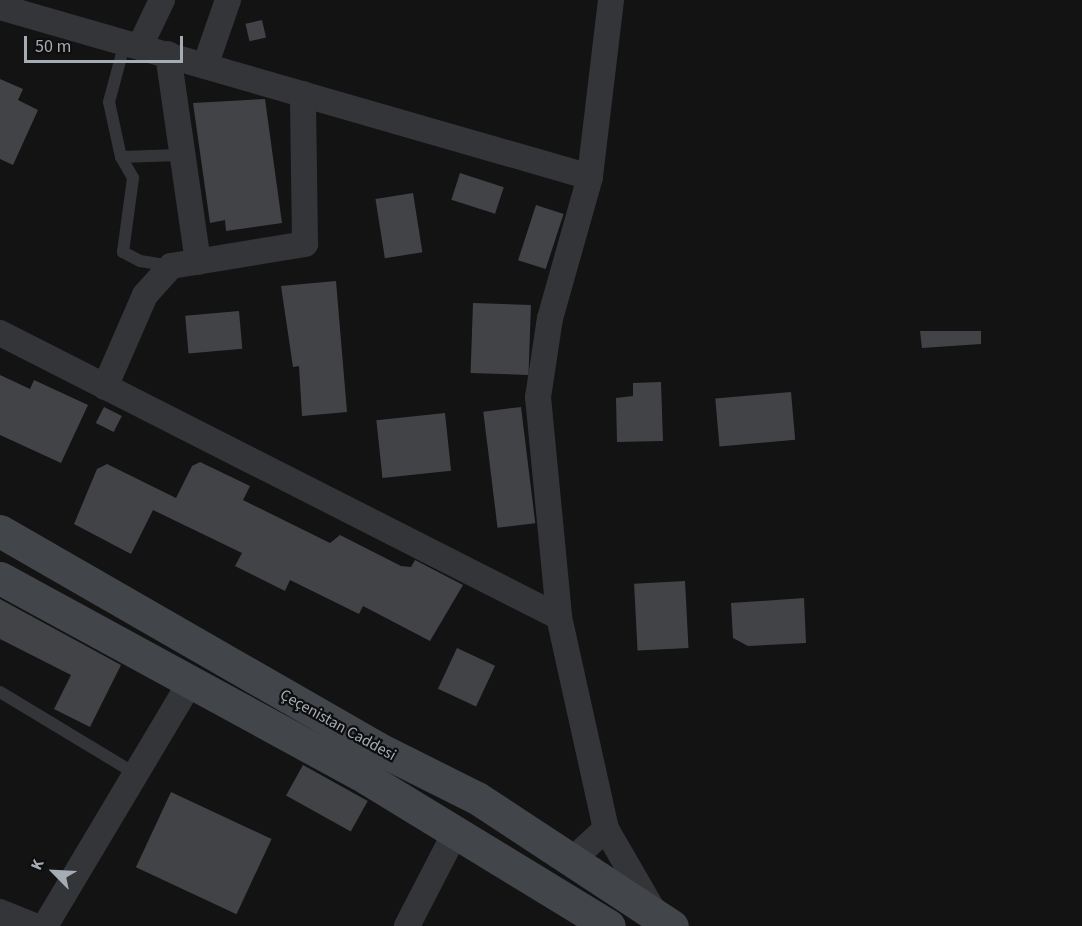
<!DOCTYPE html>
<meta charset="utf-8">
<style>
body{margin:0}
#map{position:relative;width:1082px;height:926px;overflow:hidden;background:#131314;font-family:"Source Sans 3",sans-serif}
div>[style]{position:absolute}
.building>*{inset:0;background:#424347;transform-origin:0 0}
.service>*{height:12px;margin:-6px;padding:0 6px;transform-origin:6px;border-radius:6px;background:#343539}
.minor>*{height:26px;margin:-13px;padding:0 13px;transform-origin:13px;border-radius:13px;background:#343539}
.secondary>*{height:33px;margin:-16.5px;padding:0 16.5px;transform-origin:16.5px;border-radius:16.5px;background:#424549}
span{translate:-50% -50%;white-space:nowrap;text-align:center;line-height:1.15;-webkit-text-stroke:4.5px #0e0e0f;paint-order:stroke}
.street-label{font-size:16px;color:#a5acb4}
.north{position:absolute;left:24px;top:842px;width:60px;height:60px;-webkit-text-stroke:4px #0e0e0f;paint-order:stroke;rotate:294deg;font-size:16px;font-weight:700;line-height:24px;text-align:center;color:#a5acb4}
.north::after{content:'';display:block;margin:auto;width:21px;height:27px;background:#a5acb4;clip-path:polygon(50% 0,100% 100%,50% 72%,0 100%)}
.scale{position:absolute;left:24px;top:36px;width:159px;height:27px;box-sizing:border-box;border:3px solid #a5acb4;border-top:0;padding-left:8px;font-size:18px;line-height:21px;white-space:nowrap;color:#a5acb4;-webkit-text-stroke:4px #0e0e0f;paint-order:stroke}
</style>
<div id="map">
<div class="building">
<i style="left:262px;top:20px;width:18px;height:17px;rotate:77deg"></i>
<i style="clip-path:polygon(0 79px,23px 89px,18px 100px,38px 110px,13px 165px,0 159px)"></i>
<i style="clip-path:polygon(265px 99px,282px 223px,226px 231px,225px 220px,210px 223px,193px 103px)"></i>
<i style="left:460px;top:173px;width:46px;height:28px;rotate:18deg"></i>
<i style="left:413px;top:193px;width:60px;height:38px;rotate:81deg"></i>
<i style="left:536px;top:205px;width:29px;height:58px;rotate:18deg"></i>
<i style="clip-path:polygon(336px 281px,347px 412px,302px 416px,299px 366px,293px 367px,281px 286px)"></i>
<i style="left:473px;top:303px;width:58px;height:70px;rotate:2deg"></i>
<i style="left:239px;top:311px;width:38px;height:54px;rotate:85deg"></i>
<i style="clip-path:polygon(920px 331px,981px 331px,981px 344px,922px 348px)"></i>
<i style="clip-path:polygon(0 375px,30px 389px,34px 380px,88px 405px,61px 463px,0 435px)"></i>
<i style="clip-path:polygon(661px 382px,663px 441px,617px 442px,616px 398px,633px 396px,633px 383px)"></i>
<i style="left:791px;top:392px;width:48px;height:76px;rotate:85deg"></i>
<i style="left:104px;top:407px;width:20px;height:18px;rotate:27deg"></i>
<i style="left:521px;top:407px;width:117px;height:38px;rotate:83deg"></i>
<i style="left:445px;top:413px;width:58px;height:69px;rotate:84deg"></i>
<i style="clip-path:polygon(200px 462px,250px 486px,243px 500px,330px 543px,340px 535px,401px 566px,411px 567px,415px 560px,463px 585px,430px 641px,363px 606px,359px 614px,290px 580px,285px 591px,235px 566px,242px 553px,153px 510px,131px 554px,74px 524px,97px 469px,107px 464px,176px 498px,192px 466px)"></i>
<i style="left:685px;top:581px;width:67px;height:51px;rotate:87deg"></i>
<i style="clip-path:polygon(804px 598px,806px 643px,748px 646px,733px 638px,731px 603px)"></i>
<i style="clip-path:polygon(0 599px,121px 665px,90px 727px,54px 709px,71px 675px,0 639px)"></i>
<i style="left:457px;top:648px;width:42px;height:45px;rotate:25deg"></i>
<i style="left:303px;top:765px;width:74px;height:35px;rotate:29deg"></i>
<i style="left:171px;top:792px;width:111px;height:83px;rotate:25deg"></i>
</div>
<div class="service">
<i style="left:125px;top:42px;width:62px;rotate:104.9deg"></i>
<i style="left:109px;top:102px;width:56px;rotate:77.7deg"></i>
<i style="left:121px;top:157px;width:24px;rotate:60deg"></i>
<i style="left:133px;top:178px;width:75px;rotate:97.7deg"></i>
<i style="left:123px;top:252px;width:19px;rotate:28deg"></i>
<i style="left:140px;top:261px;width:30px;rotate:9deg"></i>
<i style="left:121px;top:157px;width:58px;rotate:-2deg"></i>
<i style="left:0;top:692px;width:159px;rotate:31.1deg"></i>
</div>
<div class="minor">
<i style="left:611px;top:0;width:178px;rotate:96.8deg"></i>
<i style="left:590px;top:177px;width:147px;rotate:105.8deg"></i>
<i style="left:550px;top:318px;width:80px;rotate:98.6deg"></i>
<i style="left:538px;top:397px;width:221px;rotate:84.5deg"></i>
<i style="left:559px;top:617px;width:217px;rotate:77.5deg"></i>
<i style="left:606px;top:829px;width:98px;rotate:60deg"></i>
<i style="left:0;top:7px;width:614px;rotate:16.07deg"></i>
<i style="left:140px;top:46px;width:51px;rotate:-64.4deg"></i>
<i style="left:168px;top:54px;width:210px;rotate:81.8deg"></i>
<i style="left:205px;top:66px;width:70px;rotate:-70.8deg"></i>
<i style="left:0;top:333px;width:627px;rotate:26.93deg"></i>
<i style="left:105px;top:387px;width:100px;rotate:-66.5deg"></i>
<i style="left:145px;top:295px;width:39px;rotate:-48deg"></i>
<i style="left:171px;top:266px;width:136px;rotate:-9.3deg"></i>
<i style="left:305px;top:244px;width:150px;rotate:-90.8deg"></i>
<i style="left:573px;top:859px;width:45px;rotate:-42.3deg"></i>
<i style="left:0;top:912px;width:38px;rotate:22deg"></i>
<i style="left:45px;top:926px;width:283px;rotate:-59.2deg"></i>
<i style="left:407px;top:926px;width:105px;rotate:-62.7deg"></i>
</div>
<div class="secondary">
<i style="left:0;top:531px;width:437px;rotate:29.9deg"></i>
<i style="left:379px;top:749px;width:110px;rotate:26.6deg"></i>
<i style="left:477px;top:798px;width:233px;rotate:33.3deg"></i>
<i style="left:0;top:578px;width:419px;rotate:28.6deg"></i>
<i style="left:368px;top:779px;width:282px;rotate:31.4deg"></i>
</div>
<div class="street-label">
<span style="left:338px;top:725px;rotate:29deg">Çeçenistan Caddesi</span>
</div>
<div class="north">K</div>
<div class="scale">50 m</div>
</div>
